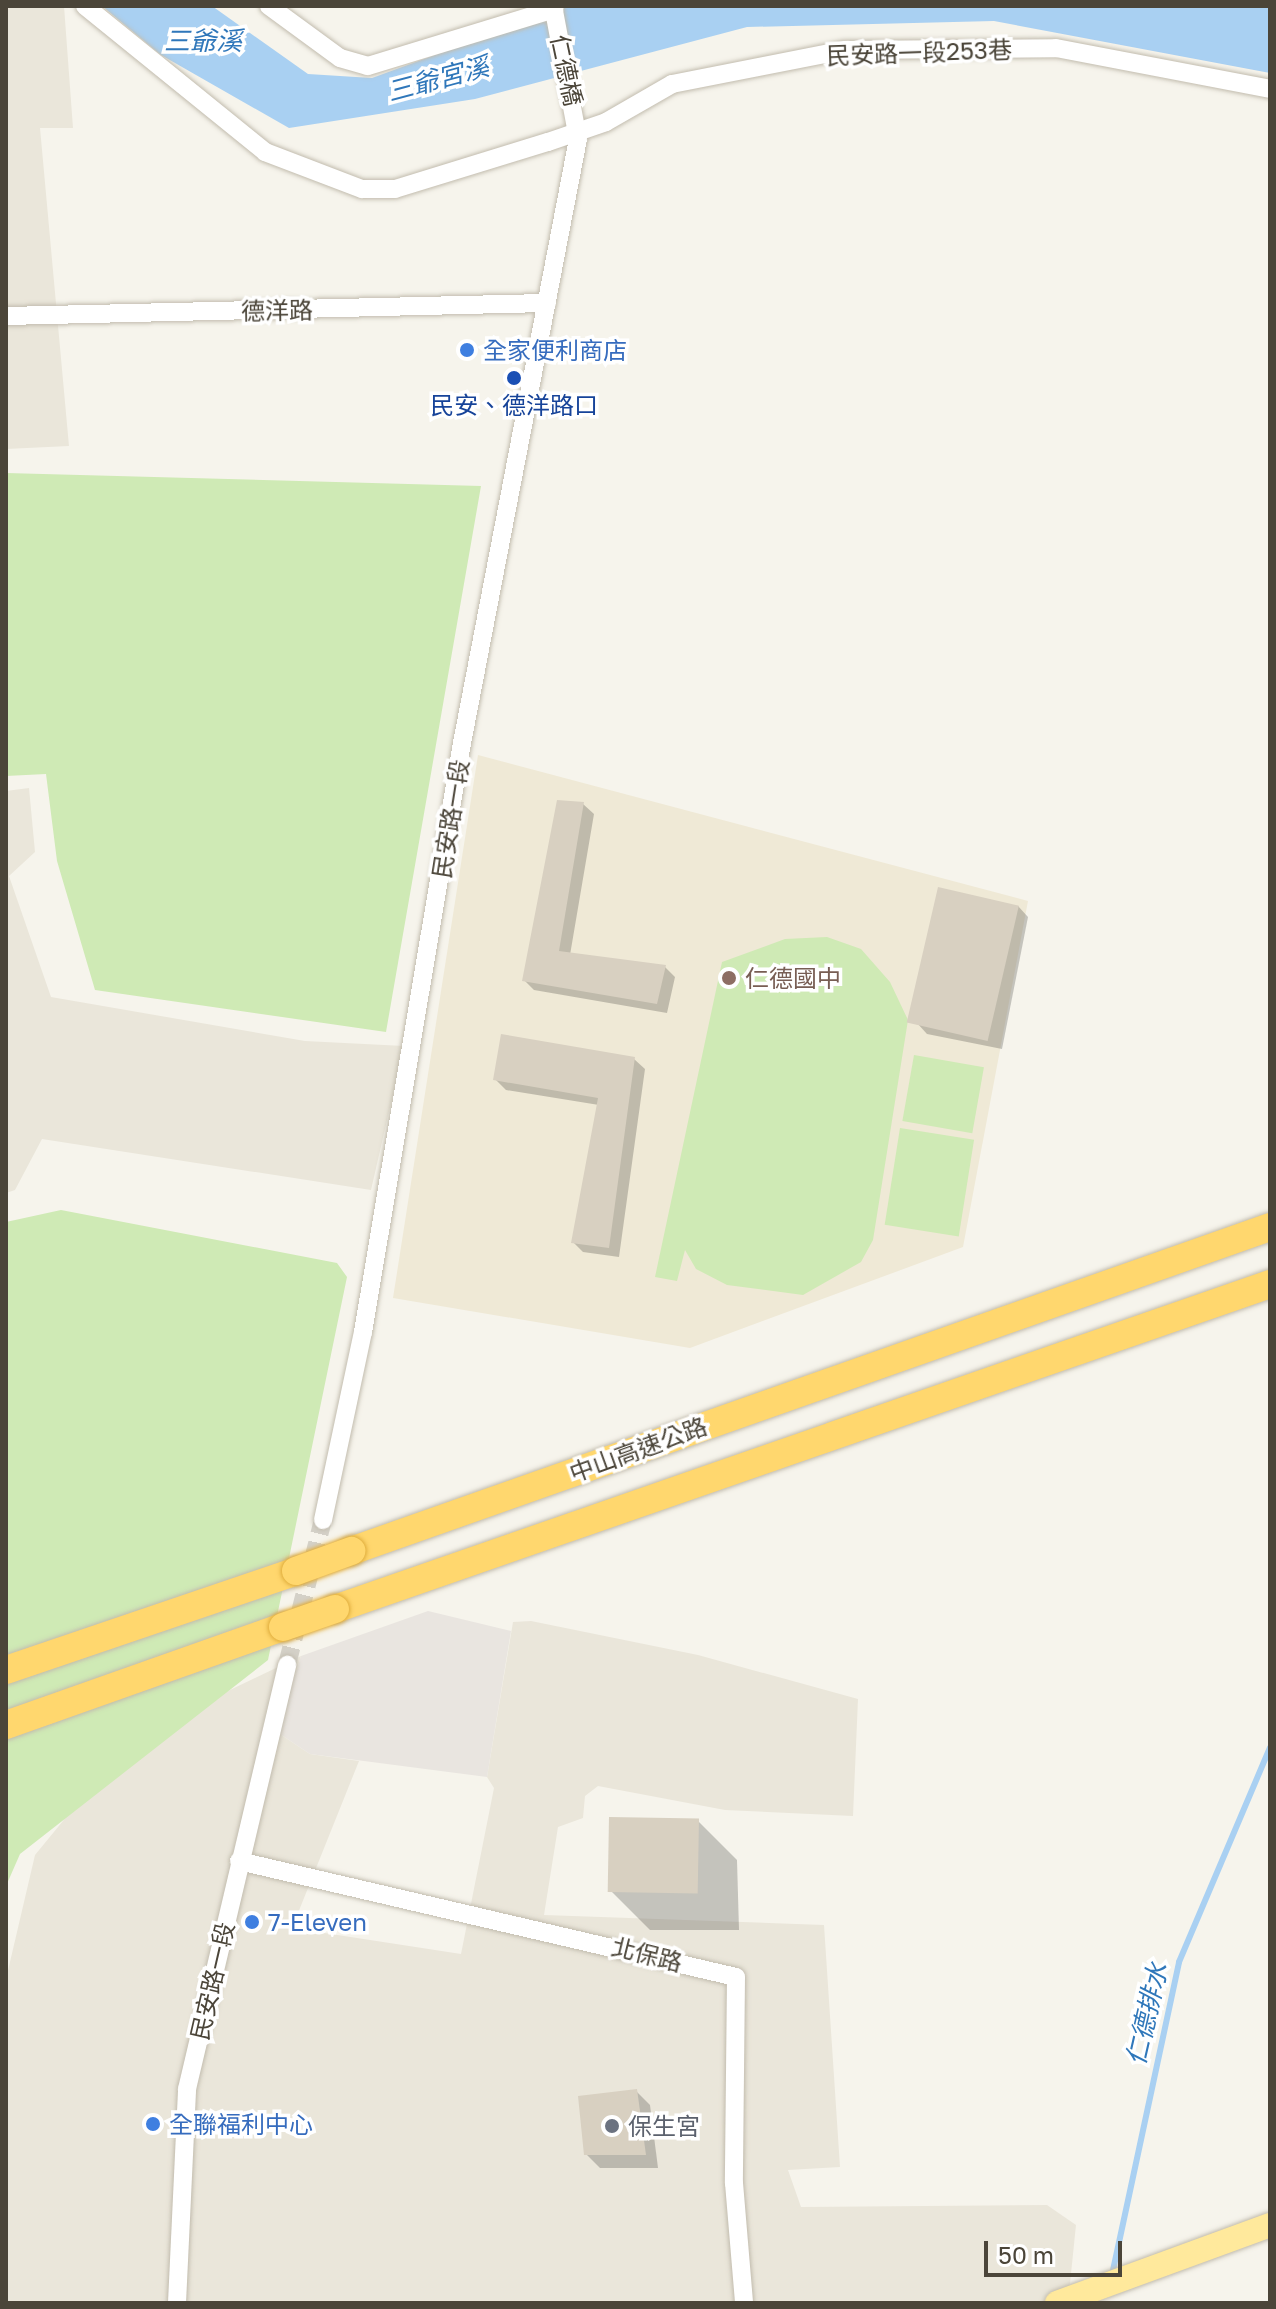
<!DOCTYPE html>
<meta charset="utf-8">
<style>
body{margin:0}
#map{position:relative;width:1276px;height:2309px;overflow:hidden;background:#f6f4ec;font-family:"Golos Text","Noto Sans TC",sans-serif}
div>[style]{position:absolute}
.residential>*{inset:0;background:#eae6da}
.industrial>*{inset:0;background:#e9e5e0}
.education>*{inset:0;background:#efe9d6}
.green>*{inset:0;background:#cfeab5;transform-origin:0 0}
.water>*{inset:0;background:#a9d0f2}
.shadow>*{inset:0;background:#0003}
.stream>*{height:6px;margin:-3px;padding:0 3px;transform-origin:3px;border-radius:3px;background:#a9d0f2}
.building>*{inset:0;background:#d8d0c1;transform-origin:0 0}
.minor-tunnel>*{height:18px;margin-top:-9px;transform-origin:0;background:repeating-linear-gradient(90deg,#d4d1c8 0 18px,transparent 0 27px)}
.roads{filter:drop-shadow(0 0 2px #c2bcae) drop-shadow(0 0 2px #c2bcae)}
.minor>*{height:18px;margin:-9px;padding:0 9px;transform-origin:9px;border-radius:9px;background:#fff}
.major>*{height:24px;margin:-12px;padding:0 12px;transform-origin:12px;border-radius:12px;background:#ffe99c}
.highway>*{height:28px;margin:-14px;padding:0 14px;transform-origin:14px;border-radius:14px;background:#ffd76e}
.bridges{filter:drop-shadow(0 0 2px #e0ad3c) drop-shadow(0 0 2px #e0ad3c)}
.highway-bridge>*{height:28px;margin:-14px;padding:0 14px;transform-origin:14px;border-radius:14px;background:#ffd76e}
.dots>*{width:22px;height:22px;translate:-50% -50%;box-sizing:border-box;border:4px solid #fff;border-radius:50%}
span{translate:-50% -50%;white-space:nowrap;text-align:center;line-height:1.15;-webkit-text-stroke:7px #fff;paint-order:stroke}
.street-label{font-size:24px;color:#4b4539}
.shop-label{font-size:24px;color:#366cbe}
.left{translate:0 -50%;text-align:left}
.transit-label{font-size:24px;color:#164399}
.education-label{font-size:24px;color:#785e54}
.worship-label{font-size:24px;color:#5b616d}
.water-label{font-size:26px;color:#2f77ba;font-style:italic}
.frame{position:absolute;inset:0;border:8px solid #4b4539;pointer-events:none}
.scale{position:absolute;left:984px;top:2241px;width:138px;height:36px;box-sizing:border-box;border:4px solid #4b4539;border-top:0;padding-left:10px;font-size:24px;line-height:28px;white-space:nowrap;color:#4b4539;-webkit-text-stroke:6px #fff;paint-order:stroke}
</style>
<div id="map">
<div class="residential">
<i style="clip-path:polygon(6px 6px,64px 6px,73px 128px,40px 128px,69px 446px,6px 449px)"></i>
<i style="clip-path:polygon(29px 788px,35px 852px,9px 876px,51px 997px,305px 1041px,404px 1046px,371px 1190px,42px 1139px,15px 1190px,6px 1193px,6px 791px)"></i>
<i style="clip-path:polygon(531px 1621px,698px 1655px,858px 1699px,853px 1816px,725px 1810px,598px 1786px,585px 1796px,583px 1818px,558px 1827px,544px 1915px,824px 1925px,840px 2167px,788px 2170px,801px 2207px,1047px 2205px,1076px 2225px,1068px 2303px,6px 2303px,6px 1979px,35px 1855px,132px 1737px,301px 1656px,277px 1732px,310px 1754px,359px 1761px,292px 1928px,461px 1954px,494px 1788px,487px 1777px,513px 1622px)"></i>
</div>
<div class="industrial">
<i style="clip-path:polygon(428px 1611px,511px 1631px,487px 1777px,310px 1754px,277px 1732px,301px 1656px)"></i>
</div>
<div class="education">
<i style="clip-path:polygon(478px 755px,1028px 901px,963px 1247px,690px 1348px,393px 1298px)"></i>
</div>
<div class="green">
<i style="clip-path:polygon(6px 473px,481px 486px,386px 1032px,95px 990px,57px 861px,46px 774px,6px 776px)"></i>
<i style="clip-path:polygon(827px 937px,861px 949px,890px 982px,908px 1020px,873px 1240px,861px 1262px,803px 1295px,727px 1285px,696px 1269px,685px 1250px,677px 1281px,655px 1277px,722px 962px,785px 939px)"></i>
<i style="left:914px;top:1055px;width:71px;height:67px;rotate:10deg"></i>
<i style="left:900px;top:1128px;width:75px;height:98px;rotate:9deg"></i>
<i style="clip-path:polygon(61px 1210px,337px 1263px,347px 1277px,268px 1660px,20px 1854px,6px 1886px,6px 1222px)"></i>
</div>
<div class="water">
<i style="clip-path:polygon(102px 6px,212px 6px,308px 74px,372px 78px,570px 6px,1270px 6px,1270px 73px,994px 21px,747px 27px,475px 99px,289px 128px,161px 55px)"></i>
</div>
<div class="shadow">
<i style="clip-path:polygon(583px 804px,594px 814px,570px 955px,665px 967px,675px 977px,667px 1013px,534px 990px,524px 980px)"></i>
<i style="clip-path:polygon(1018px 906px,1028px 917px,1002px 1049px,927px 1034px,917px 1023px)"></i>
<i style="clip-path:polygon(634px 1059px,645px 1069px,619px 1257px,583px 1252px,573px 1242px,599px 1105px,506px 1090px,495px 1079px)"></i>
<i style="clip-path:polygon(698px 1821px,737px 1860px,739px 1930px,650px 1930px,611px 1891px)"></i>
<i style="clip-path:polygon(636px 2091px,650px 2105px,658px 2168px,600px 2168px,586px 2154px)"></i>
</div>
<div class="stream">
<i style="left:1112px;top:2275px;width:320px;rotate:-77.9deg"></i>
<i style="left:1179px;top:1962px;width:233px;rotate:-67deg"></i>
</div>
<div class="building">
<i style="clip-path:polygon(557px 800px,584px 802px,559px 951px,666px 965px,657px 1004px,522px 981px)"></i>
<i style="left:938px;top:887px;width:83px;height:139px;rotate:13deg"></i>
<i style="clip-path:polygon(501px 1034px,635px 1057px,609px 1248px,571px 1243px,598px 1098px,493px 1080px)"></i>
<i style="left:609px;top:1817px;width:90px;height:75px;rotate:1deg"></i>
<i style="clip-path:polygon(637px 2089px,646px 2155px,584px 2155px,578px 2096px)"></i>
</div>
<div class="minor-tunnel">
<i style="left:287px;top:1665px;width:149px;rotate:-76.1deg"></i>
</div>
<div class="roads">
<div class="minor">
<i style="left:85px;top:6px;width:232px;rotate:39deg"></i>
<i style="left:265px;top:152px;width:104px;rotate:20.9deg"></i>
<i style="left:362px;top:189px;width:33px"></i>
<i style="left:395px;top:189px;width:160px;rotate:-17.1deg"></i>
<i style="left:548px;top:142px;width:61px;rotate:-19deg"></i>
<i style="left:606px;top:122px;width:76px;rotate:-29.9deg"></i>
<i style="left:672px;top:84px;width:177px;rotate:-11.1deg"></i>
<i style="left:846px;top:50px;width:210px;rotate:-0.5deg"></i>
<i style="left:1056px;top:48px;width:218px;rotate:10.8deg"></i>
<i style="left:269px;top:6px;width:88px;rotate:36.2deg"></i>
<i style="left:340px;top:58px;width:29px;rotate:16deg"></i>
<i style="left:368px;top:66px;width:195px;rotate:-17deg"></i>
<i style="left:6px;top:316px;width:541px;rotate:-1.38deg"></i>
<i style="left:323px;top:1520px;width:192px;rotate:-78deg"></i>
<i style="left:363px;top:1332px;width:597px;rotate:-80.46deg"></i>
<i style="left:462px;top:743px;width:615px;rotate:-79.13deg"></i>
<i style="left:578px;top:139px;width:135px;rotate:-100.6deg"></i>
<i style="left:239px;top:1861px;width:510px;rotate:13.14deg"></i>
<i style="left:736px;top:1977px;width:206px;rotate:90.6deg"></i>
<i style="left:734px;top:2183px;width:120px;rotate:85.2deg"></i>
<i style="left:177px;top:2303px;width:214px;rotate:-87.3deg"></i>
<i style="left:187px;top:2089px;width:436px;rotate:-76.7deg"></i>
</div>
<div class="major">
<i style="left:1057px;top:2303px;width:227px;rotate:-20.1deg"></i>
</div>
<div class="highway">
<i style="left:351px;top:1551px;width:974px;rotate:-19.42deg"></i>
<i style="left:335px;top:1609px;width:990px;rotate:-19.17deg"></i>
<i style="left:6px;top:1670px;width:306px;rotate:-18.8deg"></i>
<i style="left:6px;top:1725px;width:294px;rotate:-19.5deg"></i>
</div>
</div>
<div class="bridges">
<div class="highway-bridge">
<i style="left:296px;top:1571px;width:59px;rotate:-20deg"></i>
<i style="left:283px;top:1627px;width:55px;rotate:-19.1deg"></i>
</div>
</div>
<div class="dots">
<i style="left:467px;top:350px;background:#3f7fe0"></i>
<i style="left:514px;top:378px;background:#1a4fb4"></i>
<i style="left:729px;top:978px;background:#8d6e63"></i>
<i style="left:252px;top:1922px;background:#3f7fe0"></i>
<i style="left:153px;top:2124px;background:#3f7fe0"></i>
<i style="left:612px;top:2126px;background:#6b7280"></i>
</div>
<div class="street-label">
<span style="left:919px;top:52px;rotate:-2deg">民安路一段253巷</span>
<span style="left:567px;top:70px;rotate:78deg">仁德橋</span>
<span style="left:277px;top:310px;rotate:-1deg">德洋路</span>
<span style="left:450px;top:819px;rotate:-81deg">民安路一段</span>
<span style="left:638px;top:1449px;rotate:-20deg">中山高速公路</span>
<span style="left:647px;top:1954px;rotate:14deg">北保路</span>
<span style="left:212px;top:1981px;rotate:-77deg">民安路一段</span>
</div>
<div class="shop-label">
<span class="left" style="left:483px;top:350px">全家便利商店</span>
<span class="left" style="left:268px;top:1922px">7-Eleven</span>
<span class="left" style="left:169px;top:2124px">全聯福利中心</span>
</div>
<div class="transit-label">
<span style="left:514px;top:405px">民安、德洋路口</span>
</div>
<div class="education-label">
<span class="left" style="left:745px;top:978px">仁德國中</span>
</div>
<div class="worship-label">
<span class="left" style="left:628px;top:2126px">保生宮</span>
</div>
<div class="water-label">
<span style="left:203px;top:41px">三爺溪</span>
<span style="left:438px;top:79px;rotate:-15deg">三爺宮溪</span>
<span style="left:1147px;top:2014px;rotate:-77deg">仁德排水</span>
</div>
<div class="frame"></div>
<div class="scale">50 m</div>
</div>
